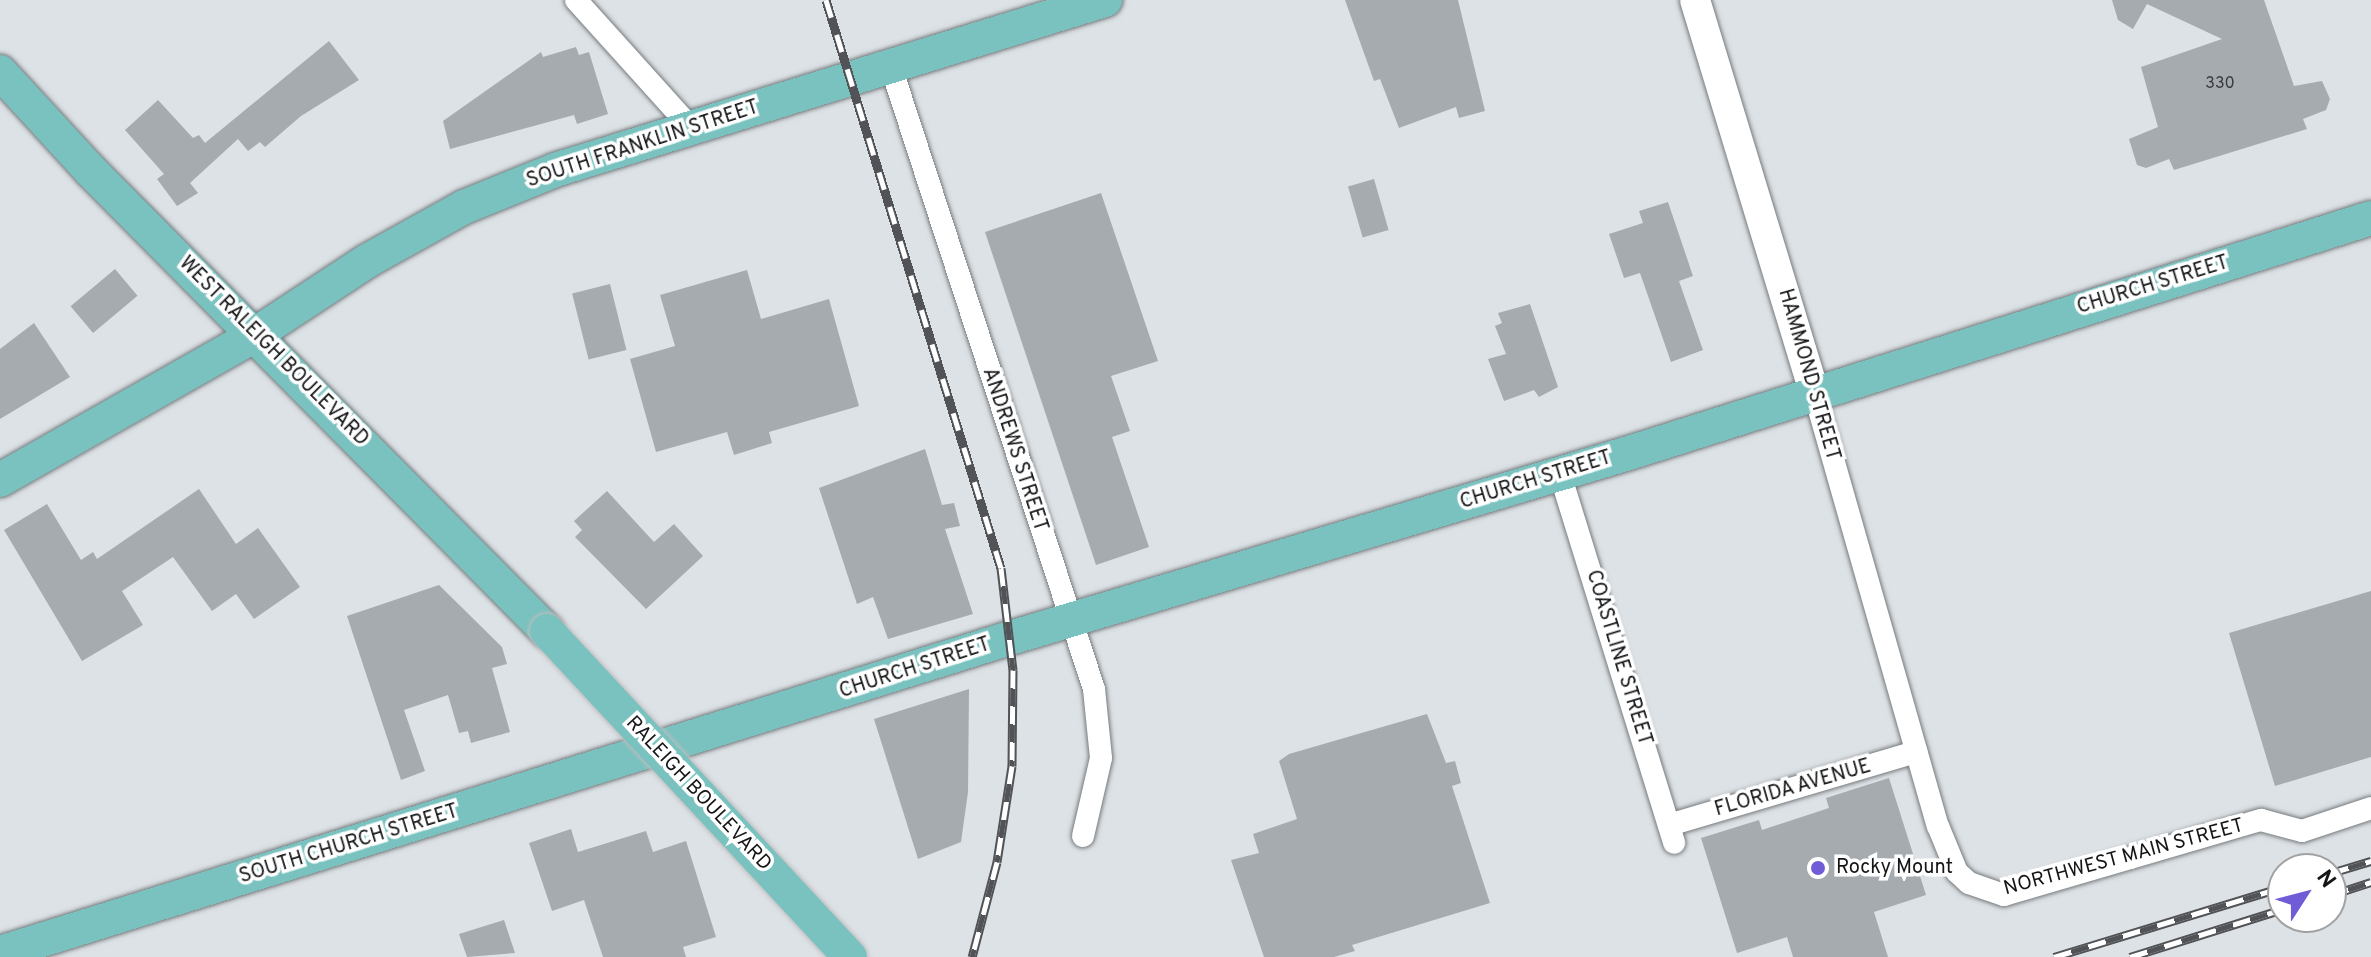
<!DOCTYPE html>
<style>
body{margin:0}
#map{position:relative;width:2371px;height:957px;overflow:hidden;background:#dde2e6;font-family:Overpass,sans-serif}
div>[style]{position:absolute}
.building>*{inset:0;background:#a6abaf;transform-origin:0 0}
.roads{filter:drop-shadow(0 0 2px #767b7e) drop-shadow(0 0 2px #767b7e)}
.street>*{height:22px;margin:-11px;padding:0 11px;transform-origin:11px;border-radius:11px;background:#fff}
.secondary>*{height:30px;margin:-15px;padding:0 15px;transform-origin:15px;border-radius:15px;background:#fff}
.primary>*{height:34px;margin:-17px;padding:0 17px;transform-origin:17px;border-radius:17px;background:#79c2bf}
.rail>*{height:9px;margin-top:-4.5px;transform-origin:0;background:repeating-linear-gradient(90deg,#fff 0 18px,#515356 0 36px);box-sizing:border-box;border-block:2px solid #515356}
.bridges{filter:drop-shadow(0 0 2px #bdbdbe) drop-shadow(0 0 2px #bdbdbe)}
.primary-bridge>*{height:34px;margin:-17px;padding:0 17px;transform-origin:17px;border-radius:17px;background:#79c2bf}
.dots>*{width:22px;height:22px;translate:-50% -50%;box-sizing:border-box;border:4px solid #fff;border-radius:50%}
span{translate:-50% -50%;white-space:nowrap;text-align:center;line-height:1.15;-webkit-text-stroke:7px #fff;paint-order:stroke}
.number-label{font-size:16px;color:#383a3d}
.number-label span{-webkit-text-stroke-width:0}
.street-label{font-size:20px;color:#141517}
.poi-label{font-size:20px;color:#141517}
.left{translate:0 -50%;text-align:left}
.north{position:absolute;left:2267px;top:853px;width:80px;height:80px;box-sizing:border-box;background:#fff;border:2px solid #a1a1a2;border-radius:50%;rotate:54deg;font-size:22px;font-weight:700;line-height:32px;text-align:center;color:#141517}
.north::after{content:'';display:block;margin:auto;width:28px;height:36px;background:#6f5cd6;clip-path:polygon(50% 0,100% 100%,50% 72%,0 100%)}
</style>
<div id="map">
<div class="building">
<i style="clip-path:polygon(1345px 0,1458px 0,1485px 111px,1459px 118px,1456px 107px,1399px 128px,1380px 79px,1374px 81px)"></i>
<i style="clip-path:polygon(2112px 0,2264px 0,2294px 86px,2322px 81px,2330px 99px,2326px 110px,2303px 119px,2307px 129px,2174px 170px,2169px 159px,2146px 168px,2137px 165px,2129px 139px,2158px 127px,2141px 67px,2222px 39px,2147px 4px,2133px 29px,2118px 20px)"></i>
<i style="clip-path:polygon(329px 41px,359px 80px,301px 116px,265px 147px,260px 142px,248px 151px,238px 139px,190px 183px,198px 193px,177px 206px,157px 179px,164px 174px,125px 130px,158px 100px,193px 138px,199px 135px,205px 143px)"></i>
<i style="clip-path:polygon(576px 47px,579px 55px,589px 52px,608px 114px,577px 124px,574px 115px,450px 149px,443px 121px,541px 52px,543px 57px)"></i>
<i style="left:1374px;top:179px;width:53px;height:27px;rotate:74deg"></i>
<i style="clip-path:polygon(1101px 193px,1158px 361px,1111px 376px,1130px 431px,1112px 437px,1149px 547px,1096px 565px,985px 232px)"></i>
<i style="clip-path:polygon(1668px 202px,1693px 276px,1679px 281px,1703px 350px,1671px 362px,1640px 273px,1624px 278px,1609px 234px,1643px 223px,1639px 211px)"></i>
<i style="left:115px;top:269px;width:35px;height:58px;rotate:50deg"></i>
<i style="clip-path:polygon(747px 270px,761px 319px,829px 299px,859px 406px,769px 432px,772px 443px,734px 455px,727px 432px,656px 452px,630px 359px,675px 346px,660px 295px)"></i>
<i style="left:610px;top:284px;width:68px;height:39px;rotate:76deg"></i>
<i style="clip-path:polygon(1530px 304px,1558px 387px,1539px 397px,1534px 390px,1504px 401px,1488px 359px,1506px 354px,1495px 326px,1502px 323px,1498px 313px)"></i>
<i style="clip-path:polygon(34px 323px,70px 377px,0 419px,0 349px)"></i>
<i style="clip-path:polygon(925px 449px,942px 505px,954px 503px,960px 526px,945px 529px,973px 614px,888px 639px,873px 597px,857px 604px,819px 488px)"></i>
<i style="clip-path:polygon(199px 489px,236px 544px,258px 528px,300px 587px,254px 619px,236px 594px,212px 611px,173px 557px,122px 591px,143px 625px,82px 661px,4px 530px,47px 504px,81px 560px,93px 552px,97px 559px)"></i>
<i style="clip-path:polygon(607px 491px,654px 542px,674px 524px,703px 556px,646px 609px,575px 537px,582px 530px,574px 521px)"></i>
<i style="clip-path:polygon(439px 585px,502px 647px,507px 664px,492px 668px,510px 732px,471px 743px,468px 731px,459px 733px,448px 695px,404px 710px,425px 771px,401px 780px,347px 616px)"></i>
<i style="clip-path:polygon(2371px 591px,2371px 757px,2275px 786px,2229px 633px)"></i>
<i style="clip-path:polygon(969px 689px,968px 792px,961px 842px,918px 859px,874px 719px)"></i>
<i style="clip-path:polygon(1427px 714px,1446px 763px,1455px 761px,1461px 783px,1452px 786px,1490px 903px,1352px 945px,1355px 951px,1334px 957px,1264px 957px,1231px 860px,1259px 853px,1253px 834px,1297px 819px,1279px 761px,1289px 754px)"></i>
<i style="clip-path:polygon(1889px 778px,1926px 895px,1874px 912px,1888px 957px,1793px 957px,1787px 937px,1737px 953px,1701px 838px,1759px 820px,1762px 830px,1829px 808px,1826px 798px)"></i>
<i style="clip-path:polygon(571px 829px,578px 852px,646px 831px,653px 852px,686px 841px,716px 937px,683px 947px,686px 957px,603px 957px,584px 900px,552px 911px,529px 843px)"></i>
<i style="clip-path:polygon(504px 920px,515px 953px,467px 957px,459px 934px)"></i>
</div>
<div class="roads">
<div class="street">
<i style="left:576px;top:0;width:173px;rotate:48deg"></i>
<i style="left:891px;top:67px;width:654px;rotate:71.93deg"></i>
<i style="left:1094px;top:689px;width:69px;rotate:84.2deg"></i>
<i style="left:1101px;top:758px;width:80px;rotate:103deg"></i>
<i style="left:1814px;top:392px;width:451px;rotate:74.1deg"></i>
<i style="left:1938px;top:826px;width:50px;rotate:67.6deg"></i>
<i style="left:1957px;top:872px;width:16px;rotate:43deg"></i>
<i style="left:1969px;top:883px;width:37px;rotate:19deg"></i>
<i style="left:2004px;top:895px;width:268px;rotate:-16.3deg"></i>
<i style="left:2261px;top:820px;width:42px;rotate:15deg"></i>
<i style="left:2302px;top:831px;width:73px;rotate:-18.4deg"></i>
<i style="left:1560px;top:474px;width:386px;rotate:72.8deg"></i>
<i style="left:1669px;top:825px;width:258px;rotate:-16.5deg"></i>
</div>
<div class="secondary">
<i style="left:1695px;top:0;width:410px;rotate:73.1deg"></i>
</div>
<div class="primary">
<i style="left:0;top:72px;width:133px;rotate:47.4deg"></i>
<i style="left:90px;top:170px;width:649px;rotate:45.25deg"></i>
<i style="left:0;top:480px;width:291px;rotate:-29.6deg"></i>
<i style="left:253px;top:336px;width:136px;rotate:-33.3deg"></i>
<i style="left:367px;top:261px;width:111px;rotate:-29.1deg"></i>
<i style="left:464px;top:207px;width:98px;rotate:-22.1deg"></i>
<i style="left:555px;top:170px;width:576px;rotate:-17.18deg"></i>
<i style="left:0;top:953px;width:1058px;rotate:-17.32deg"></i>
<i style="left:1010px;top:638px;width:646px;rotate:-16.64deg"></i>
<i style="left:1629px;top:453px;width:778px;rotate:-17.57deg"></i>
</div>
</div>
<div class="rail">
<i style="left:826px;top:0;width:594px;rotate:72.88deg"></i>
<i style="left:1001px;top:568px;width:103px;rotate:83.3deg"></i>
<i style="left:1013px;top:670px;width:96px;rotate:90.6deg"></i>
<i style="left:1012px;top:766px;width:97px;rotate:98.9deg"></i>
<i style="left:997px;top:862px;width:98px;rotate:104.7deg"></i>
<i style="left:2331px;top:873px;width:42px;rotate:-16.7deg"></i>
<i style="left:2331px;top:895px;width:42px;rotate:-18deg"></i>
<i style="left:2054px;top:957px;width:239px;rotate:-17deg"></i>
<i style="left:2130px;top:957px;width:160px;rotate:-17.4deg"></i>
</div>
<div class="bridges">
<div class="primary-bridge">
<i style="left:547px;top:631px;width:445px;rotate:47.1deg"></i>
</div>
</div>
<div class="dots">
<i style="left:1818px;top:868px;background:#6f5cd6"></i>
</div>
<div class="number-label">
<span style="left:2220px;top:84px">330</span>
</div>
<div class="street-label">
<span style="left:643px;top:145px;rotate:-18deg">SOUTH FRANKLIN STREET</span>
<span style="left:2153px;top:286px;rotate:-17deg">CHURCH STREET</span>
<span style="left:273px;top:352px;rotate:45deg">WEST RALEIGH BOULEVARD</span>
<span style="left:1808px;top:375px;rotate:74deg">HAMMOND STREET</span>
<span style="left:1014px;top:450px;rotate:72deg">ANDREWS STREET</span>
<span style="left:1536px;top:481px;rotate:-17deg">CHURCH STREET</span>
<span style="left:1618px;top:658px;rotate:73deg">COASTLINE STREET</span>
<span style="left:915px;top:669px;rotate:-18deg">CHURCH STREET</span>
<span style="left:1793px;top:789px;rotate:-16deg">FLORIDA AVENUE</span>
<span style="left:698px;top:794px;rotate:47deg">RALEIGH BOULEVARD</span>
<span style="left:349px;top:845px;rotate:-17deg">SOUTH CHURCH STREET</span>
<span style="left:2124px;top:858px;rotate:-15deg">NORTHWEST MAIN STREET</span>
</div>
<div class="poi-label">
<span class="left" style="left:1836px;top:868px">Rocky Mount</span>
</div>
<div class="north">N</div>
</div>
